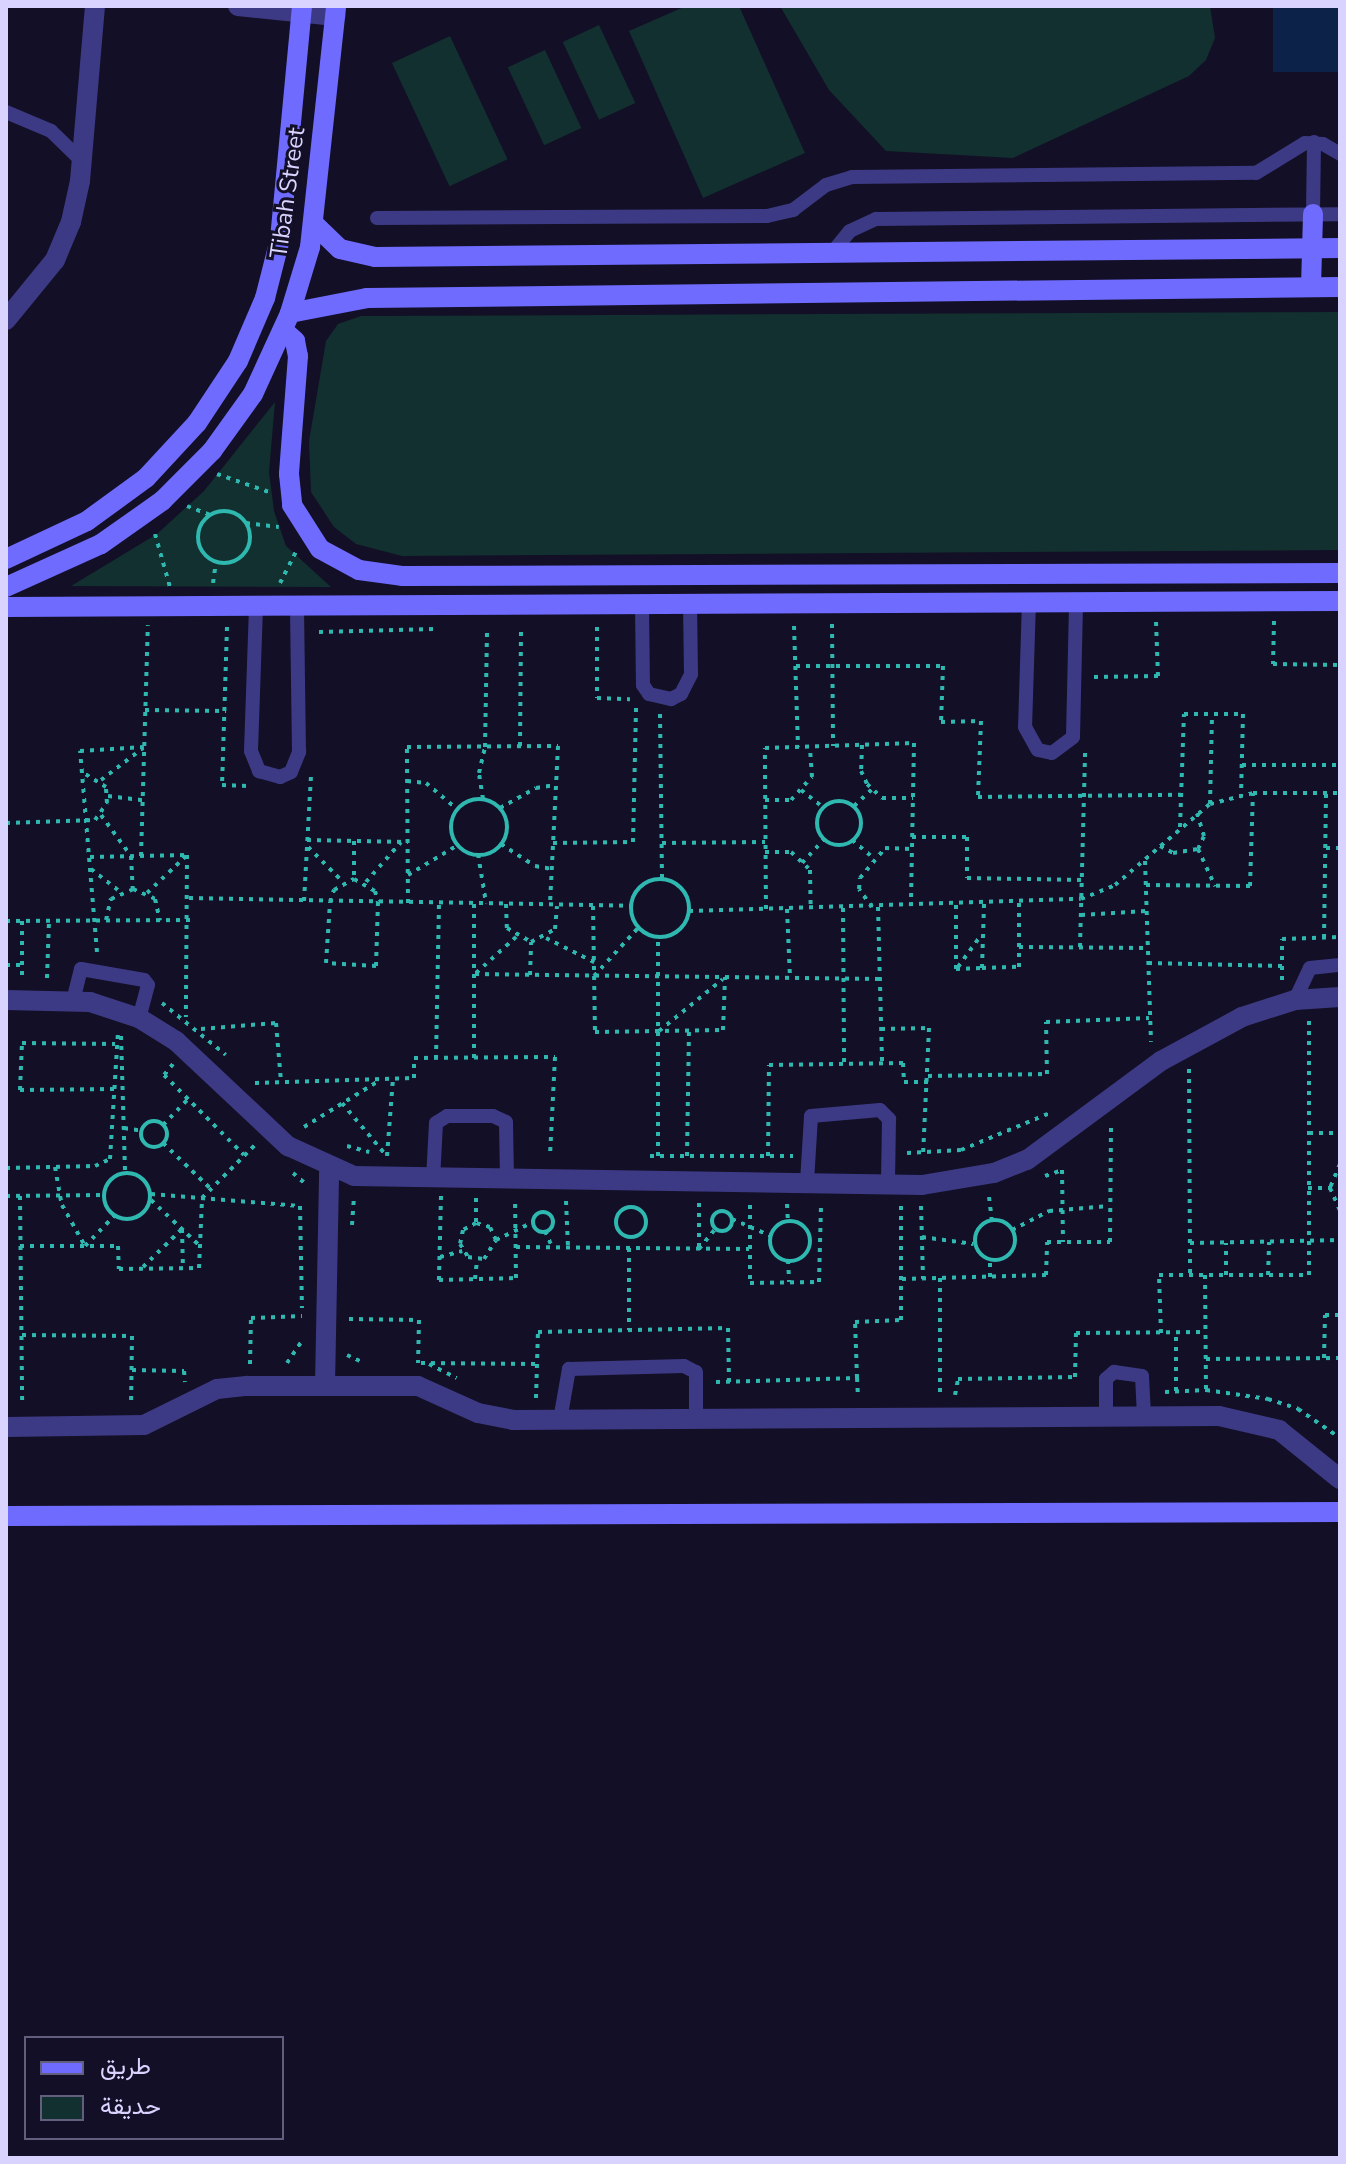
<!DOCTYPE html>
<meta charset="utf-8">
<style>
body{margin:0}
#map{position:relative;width:1346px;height:2164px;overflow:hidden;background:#130f26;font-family:"Nunito Sans",Vazirmatn,sans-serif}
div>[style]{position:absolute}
.green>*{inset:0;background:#12302f;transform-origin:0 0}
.water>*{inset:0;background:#0c2248;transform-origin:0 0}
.path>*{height:4px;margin-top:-2px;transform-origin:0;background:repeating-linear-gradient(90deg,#2fb8b0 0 4px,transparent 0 10px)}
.path>.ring{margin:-2px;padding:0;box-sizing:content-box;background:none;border:4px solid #2fb8b0;border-radius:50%}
.lane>*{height:14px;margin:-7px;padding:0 7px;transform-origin:7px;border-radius:7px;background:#3d3a85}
.street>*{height:20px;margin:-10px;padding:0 10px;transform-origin:10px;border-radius:10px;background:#3d3a85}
.secondary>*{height:20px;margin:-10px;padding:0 10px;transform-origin:10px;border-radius:10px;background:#6f6bff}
span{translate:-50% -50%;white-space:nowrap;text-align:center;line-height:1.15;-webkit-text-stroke:6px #130f26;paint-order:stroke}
.street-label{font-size:24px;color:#d9d4ff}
.frame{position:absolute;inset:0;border:8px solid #d9d4ff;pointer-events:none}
.legend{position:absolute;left:24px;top:2036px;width:260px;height:104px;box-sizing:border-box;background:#130f26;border:2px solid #625e7d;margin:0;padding:10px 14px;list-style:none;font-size:24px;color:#d9d4ff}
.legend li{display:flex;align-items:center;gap:16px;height:40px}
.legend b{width:40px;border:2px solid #625e7d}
</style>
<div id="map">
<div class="green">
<i style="clip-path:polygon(686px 6px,739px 6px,805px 153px,703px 198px,629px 31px)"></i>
<i style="clip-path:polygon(780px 6px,1210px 6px,1215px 38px,1206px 60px,1189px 76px,1013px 158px,886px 151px,829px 90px)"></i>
<i style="left:599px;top:25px;width:86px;height:40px;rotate:65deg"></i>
<i style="left:450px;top:36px;width:136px;height:64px;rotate:65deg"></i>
<i style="left:545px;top:50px;width:86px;height:41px;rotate:65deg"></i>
<i style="clip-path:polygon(1340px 312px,1340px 550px,402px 556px,356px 544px,334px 527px,311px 492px,309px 441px,326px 341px,338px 324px,361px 316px)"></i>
<i style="clip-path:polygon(275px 402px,269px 472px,274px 511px,286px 546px,331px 587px,71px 586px,157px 534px,204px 491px)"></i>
</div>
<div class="water">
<i style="left:1273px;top:6px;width:67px;height:66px"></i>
</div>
<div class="path">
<i style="left:217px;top:474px;width:55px;rotate:19.1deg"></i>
<i style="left:187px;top:506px;width:26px;rotate:21deg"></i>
<i class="ring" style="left:198px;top:511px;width:48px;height:48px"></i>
<i style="left:246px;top:523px;width:33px;rotate:7deg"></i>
<i style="left:155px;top:534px;width:55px;rotate:74.2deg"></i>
<i style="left:213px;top:583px;width:21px;rotate:-82deg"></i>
<i style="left:280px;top:583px;width:35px;rotate:-63deg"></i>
<i style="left:1274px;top:621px;width:43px;rotate:91.3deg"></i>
<i style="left:1273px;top:664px;width:67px;rotate:0.9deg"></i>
<i style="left:832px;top:624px;width:122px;rotate:89.5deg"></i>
<i style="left:794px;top:626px;width:121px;rotate:88.1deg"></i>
<i style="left:227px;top:627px;width:158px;rotate:91.8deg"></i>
<i style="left:222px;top:785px;width:26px;rotate:2deg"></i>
<i style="left:597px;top:627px;width:71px;rotate:90deg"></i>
<i style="left:597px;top:698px;width:33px;rotate:2deg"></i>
<i style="left:319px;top:632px;width:115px;rotate:-1.5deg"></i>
<i style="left:796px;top:666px;width:147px"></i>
<i style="left:943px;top:666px;width:56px;rotate:92deg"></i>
<i style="left:941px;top:722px;width:40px;rotate:-1.4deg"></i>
<i style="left:981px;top:721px;width:76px;rotate:92.3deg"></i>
<i style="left:978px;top:797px;width:203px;rotate:-0.6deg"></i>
<i style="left:1094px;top:677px;width:64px;rotate:-0.9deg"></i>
<i style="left:1158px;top:676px;width:54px;rotate:-92.1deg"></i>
<i style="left:145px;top:710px;width:81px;rotate:0.7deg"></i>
<i style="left:660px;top:714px;width:165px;rotate:89.3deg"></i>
<i style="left:862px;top:745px;width:26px;rotate:92deg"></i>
<i style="left:861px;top:771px;width:14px;rotate:65deg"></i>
<i style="left:867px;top:784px;width:21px;rotate:43deg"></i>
<i style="left:882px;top:798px;width:31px"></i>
<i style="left:520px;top:746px;width:119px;rotate:-89.5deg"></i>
<i style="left:1242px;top:765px;width:98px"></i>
<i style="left:101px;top:780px;width:53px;rotate:-37.3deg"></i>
<i style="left:407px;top:781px;width:19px;rotate:6deg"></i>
<i style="left:426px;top:783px;width:40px;rotate:40deg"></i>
<i style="left:801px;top:790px;width:28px;rotate:38deg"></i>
<i style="left:108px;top:796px;width:35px;rotate:7deg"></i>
<i style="left:483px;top:799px;width:26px;rotate:-99deg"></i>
<i style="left:479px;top:773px;width:27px;rotate:-77deg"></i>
<i style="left:485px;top:747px;width:119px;rotate:-89deg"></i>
<i class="ring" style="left:451px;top:799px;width:52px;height:52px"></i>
<i style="left:765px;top:800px;width:26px"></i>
<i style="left:791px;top:800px;width:31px;rotate:-48deg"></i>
<i style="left:812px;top:777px;width:30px;rotate:-94deg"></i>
<i class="ring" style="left:817px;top:801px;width:40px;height:40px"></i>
<i style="left:1210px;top:804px;width:90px;rotate:-88.7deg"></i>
<i style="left:854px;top:806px;width:25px;rotate:-43deg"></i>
<i style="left:500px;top:808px;width:41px;rotate:-29.1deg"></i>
<i style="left:536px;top:788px;width:19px;rotate:-9deg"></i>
<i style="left:101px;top:815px;width:51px;rotate:53.8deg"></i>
<i style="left:131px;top:856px;width:33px;rotate:87deg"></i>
<i style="left:6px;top:823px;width:89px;rotate:-1.9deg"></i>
<i style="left:95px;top:820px;width:21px;rotate:-55deg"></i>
<i style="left:107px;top:803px;width:16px;rotate:-94deg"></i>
<i style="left:106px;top:787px;width:28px;rotate:-148deg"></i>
<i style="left:1180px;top:827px;width:113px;rotate:-88deg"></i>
<i style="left:1184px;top:714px;width:59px"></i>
<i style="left:1243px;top:714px;width:81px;rotate:91.4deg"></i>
<i style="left:912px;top:837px;width:55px"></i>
<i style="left:967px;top:837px;width:41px;rotate:90deg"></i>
<i style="left:967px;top:878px;width:115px;rotate:1deg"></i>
<i style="left:307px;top:840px;width:101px;rotate:1.1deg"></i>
<i style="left:852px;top:840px;width:30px;rotate:40deg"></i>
<i style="left:354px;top:841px;width:38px;rotate:90deg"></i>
<i style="left:553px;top:843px;width:80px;rotate:-0.7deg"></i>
<i style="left:633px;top:842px;width:134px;rotate:-88.7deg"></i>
<i style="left:662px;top:843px;width:103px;rotate:-0.6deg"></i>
<i style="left:501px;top:844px;width:40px;rotate:32.9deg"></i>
<i style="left:535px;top:866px;width:17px;rotate:10deg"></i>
<i style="left:1160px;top:846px;width:15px;rotate:28deg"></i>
<i style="left:1173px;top:853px;width:25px;rotate:-9deg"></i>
<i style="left:1198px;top:849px;width:14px;rotate:-65deg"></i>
<i style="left:1204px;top:836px;width:24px;rotate:-107deg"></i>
<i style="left:308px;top:847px;width:49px;rotate:45deg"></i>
<i style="left:1326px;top:848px;width:14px"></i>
<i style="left:1198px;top:849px;width:41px;rotate:65.3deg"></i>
<i style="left:765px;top:852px;width:26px"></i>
<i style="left:791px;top:852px;width:26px;rotate:43deg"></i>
<i style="left:810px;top:870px;width:39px;rotate:89deg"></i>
<i style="left:478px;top:854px;width:50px;rotate:80.7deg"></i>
<i style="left:141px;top:856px;width:231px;rotate:-88.3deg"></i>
<i style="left:90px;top:857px;width:97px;rotate:-1.2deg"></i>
<i style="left:187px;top:855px;width:162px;rotate:90.4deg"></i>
<i style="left:1145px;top:861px;width:181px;rotate:88.1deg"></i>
<i style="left:802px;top:863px;width:33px;rotate:-47deg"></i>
<i style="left:91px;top:869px;width:37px;rotate:38deg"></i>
<i style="left:408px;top:875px;width:58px;rotate:-31deg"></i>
<i style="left:354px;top:879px;width:24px;rotate:30deg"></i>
<i style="left:375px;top:891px;width:11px;rotate:75deg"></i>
<i style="left:378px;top:902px;width:64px;rotate:91.8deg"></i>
<i style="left:376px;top:966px;width:50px;rotate:-176.6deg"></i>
<i style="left:326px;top:963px;width:61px;rotate:-86.2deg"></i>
<i style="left:330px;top:902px;width:13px;rotate:-72deg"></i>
<i style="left:334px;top:890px;width:23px;rotate:-29deg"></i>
<i class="ring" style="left:631px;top:879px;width:54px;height:54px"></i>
<i style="left:366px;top:882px;width:53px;rotate:-48.8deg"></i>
<i style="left:1146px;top:885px;width:104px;rotate:0.6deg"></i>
<i style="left:1250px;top:886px;width:93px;rotate:-88.2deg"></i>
<i style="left:147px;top:893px;width:54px;rotate:-43.5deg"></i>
<i style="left:189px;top:898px;width:442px;rotate:1deg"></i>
<i style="left:304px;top:901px;width:126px;rotate:-86.8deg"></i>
<i style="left:408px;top:903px;width:156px;rotate:-90.4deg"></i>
<i style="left:407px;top:747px;width:151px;rotate:-0.4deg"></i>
<i style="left:558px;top:746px;width:159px;rotate:92.9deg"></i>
<i style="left:474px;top:904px;width:154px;rotate:90deg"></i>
<i style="left:506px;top:904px;width:24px;rotate:88deg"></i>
<i style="left:507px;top:928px;width:28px;rotate:30deg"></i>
<i style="left:531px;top:942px;width:27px;rotate:-28deg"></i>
<i style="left:555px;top:929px;width:23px;rotate:-85deg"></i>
<i style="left:956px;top:905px;width:64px;rotate:90deg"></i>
<i style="left:956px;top:969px;width:26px;rotate:-2deg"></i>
<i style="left:982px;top:968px;width:37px;rotate:-2deg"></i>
<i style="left:1019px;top:967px;width:64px;rotate:-90deg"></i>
<i style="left:593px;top:906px;width:126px;rotate:89.1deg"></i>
<i style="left:595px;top:1032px;width:128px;rotate:-0.9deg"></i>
<i style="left:723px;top:1030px;width:53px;rotate:-87.8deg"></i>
<i style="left:872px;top:907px;width:22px;rotate:-126deg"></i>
<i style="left:859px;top:889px;width:11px;rotate:-85deg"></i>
<i style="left:860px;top:878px;width:39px;rotate:-50deg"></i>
<i style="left:885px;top:848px;width:27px;rotate:2deg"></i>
<i style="left:878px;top:907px;width:156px;rotate:88.5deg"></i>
<i style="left:843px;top:908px;width:156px;rotate:89.6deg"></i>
<i style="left:766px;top:909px;width:161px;rotate:-90.4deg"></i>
<i style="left:765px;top:748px;width:149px;rotate:-1.9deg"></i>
<i style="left:914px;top:743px;width:163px;rotate:91.1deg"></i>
<i style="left:787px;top:909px;width:69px;rotate:87.5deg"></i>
<i style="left:689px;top:911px;width:392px;rotate:-1.8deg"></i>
<i style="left:1081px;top:899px;width:37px;rotate:-22deg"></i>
<i style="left:1115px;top:885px;width:125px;rotate:-40.5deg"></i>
<i style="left:1210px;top:804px;width:44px;rotate:-14.3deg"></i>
<i style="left:1253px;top:793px;width:87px"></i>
<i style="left:1081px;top:915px;width:65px;rotate:-3.5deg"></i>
<i style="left:106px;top:920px;width:22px;rotate:-77deg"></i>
<i style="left:111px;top:899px;width:24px;rotate:-24deg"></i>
<i style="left:133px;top:889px;width:24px;rotate:24deg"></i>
<i style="left:155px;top:899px;width:22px;rotate:77deg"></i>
<i style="left:6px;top:921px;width:184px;rotate:-0.3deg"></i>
<i style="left:22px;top:921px;width:58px;rotate:90deg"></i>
<i style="left:546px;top:938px;width:54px;rotate:26.6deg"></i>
<i style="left:1324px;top:938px;width:145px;rotate:-89.2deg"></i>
<i style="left:1019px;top:947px;width:129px;rotate:0.4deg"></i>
<i style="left:1080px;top:947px;width:194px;rotate:-88.5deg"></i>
<i style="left:97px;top:952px;width:202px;rotate:-94.8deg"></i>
<i style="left:80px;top:751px;width:64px;rotate:-3.6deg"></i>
<i style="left:1148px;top:963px;width:134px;rotate:1.3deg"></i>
<i style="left:6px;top:965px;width:16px"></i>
<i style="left:958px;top:967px;width:39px;rotate:-54deg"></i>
<i style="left:982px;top:968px;width:64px;rotate:-88.2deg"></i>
<i style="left:476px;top:973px;width:54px;rotate:-42deg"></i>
<i style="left:475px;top:974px;width:405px;rotate:0.7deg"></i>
<i style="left:530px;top:975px;width:33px;rotate:-88deg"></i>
<i style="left:594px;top:976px;width:65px;rotate:-47.5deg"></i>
<i style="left:47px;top:978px;width:57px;rotate:-88deg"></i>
<i style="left:1282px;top:980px;width:41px;rotate:-90deg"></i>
<i style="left:1282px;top:939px;width:58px;rotate:-2deg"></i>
<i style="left:162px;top:1003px;width:82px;rotate:39.1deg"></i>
<i style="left:201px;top:1029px;width:75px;rotate:-4.6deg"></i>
<i style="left:276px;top:1023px;width:58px;rotate:85.1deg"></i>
<i style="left:881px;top:1029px;width:48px;rotate:-1.2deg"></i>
<i style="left:929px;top:1028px;width:125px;rotate:92.7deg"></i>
<i style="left:659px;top:1031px;width:82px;rotate:-39.1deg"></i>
<i style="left:121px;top:1036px;width:137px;rotate:88.3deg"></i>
<i style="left:436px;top:1059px;width:156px;rotate:-88.9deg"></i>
<i style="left:173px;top:1064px;width:14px;rotate:129deg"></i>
<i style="left:164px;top:1075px;width:113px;rotate:45deg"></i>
<i style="left:1189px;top:1069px;width:206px;rotate:89.7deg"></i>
<i style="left:928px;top:1076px;width:119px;rotate:-1deg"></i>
<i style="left:1047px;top:1074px;width:52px;rotate:-91.1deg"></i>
<i style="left:1046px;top:1022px;width:103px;rotate:-2.2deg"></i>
<i style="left:255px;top:1083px;width:159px;rotate:-1.8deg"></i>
<i style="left:414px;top:1078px;width:20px;rotate:-90deg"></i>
<i style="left:414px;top:1058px;width:141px;rotate:-0.4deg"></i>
<i style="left:555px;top:1057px;width:100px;rotate:92.9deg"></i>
<i style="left:114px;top:1089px;width:94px;rotate:179.4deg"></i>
<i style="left:20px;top:1090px;width:47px;rotate:-87.6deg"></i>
<i style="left:22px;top:1043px;width:93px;rotate:0.6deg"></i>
<i style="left:342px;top:1103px;width:67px;rotate:49.9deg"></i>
<i class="ring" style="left:141px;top:1121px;width:22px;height:22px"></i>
<i style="left:163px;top:1125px;width:36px;rotate:-46deg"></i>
<i style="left:304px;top:1127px;width:89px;rotate:-31.7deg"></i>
<i style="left:124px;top:1128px;width:18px;rotate:9deg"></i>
<i style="left:1309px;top:1133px;width:31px"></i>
<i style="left:163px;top:1143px;width:65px;rotate:43.8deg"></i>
<i style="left:347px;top:1146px;width:23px;rotate:15deg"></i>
<i style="left:907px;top:1153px;width:54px;rotate:-3.2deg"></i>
<i style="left:961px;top:1150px;width:96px;rotate:-22.6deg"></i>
<i style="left:387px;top:1156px;width:78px;rotate:-85.6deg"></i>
<i style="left:650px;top:1156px;width:143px"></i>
<i style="left:658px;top:1156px;width:218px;rotate:-90deg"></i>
<i style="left:687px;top:1156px;width:125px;rotate:-89.1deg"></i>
<i style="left:768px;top:1156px;width:91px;rotate:-89.4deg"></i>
<i style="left:769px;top:1065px;width:134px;rotate:-0.9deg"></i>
<i style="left:903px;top:1063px;width:19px;rotate:87deg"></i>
<i style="left:904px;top:1082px;width:24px"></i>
<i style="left:1340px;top:1164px;width:26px;rotate:113deg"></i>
<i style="left:1330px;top:1188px;width:24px;rotate:66deg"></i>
<i style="left:55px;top:1167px;width:39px;rotate:80deg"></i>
<i style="left:62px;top:1205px;width:47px;rotate:60.7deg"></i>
<i style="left:85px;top:1246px;width:42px;rotate:-46deg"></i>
<i style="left:6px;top:1168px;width:89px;rotate:-1.3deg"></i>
<i style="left:95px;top:1166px;width:17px;rotate:-25deg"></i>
<i style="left:110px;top:1159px;width:127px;rotate:-86.4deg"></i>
<i style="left:1062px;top:1170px;width:72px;rotate:89.2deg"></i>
<i class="ring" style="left:104px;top:1173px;width:42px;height:42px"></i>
<i style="left:293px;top:1173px;width:20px;rotate:41deg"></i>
<i style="left:1045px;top:1176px;width:18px;rotate:-19deg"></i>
<i style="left:1308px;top:1188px;width:32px"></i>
<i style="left:151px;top:1194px;width:149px;rotate:4.6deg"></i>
<i style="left:6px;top:1196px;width:98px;rotate:-0.6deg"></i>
<i style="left:20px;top:1196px;width:208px;rotate:89.4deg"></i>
<i style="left:441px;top:1196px;width:84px;rotate:91.4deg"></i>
<i style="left:439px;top:1280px;width:77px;rotate:-1.5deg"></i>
<i style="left:516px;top:1278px;width:79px;rotate:-90.7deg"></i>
<i style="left:989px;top:1197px;width:23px;rotate:83deg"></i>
<i style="left:476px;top:1198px;width:25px;rotate:90deg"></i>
<i style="left:151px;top:1200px;width:66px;rotate:43.2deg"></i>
<i style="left:566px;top:1201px;width:46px;rotate:87.5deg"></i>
<i style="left:699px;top:1203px;width:46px;rotate:90deg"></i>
<i style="left:787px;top:1204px;width:17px;rotate:87deg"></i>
<i style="left:750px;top:1205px;width:78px;rotate:90deg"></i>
<i style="left:750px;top:1283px;width:69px;rotate:-0.8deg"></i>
<i style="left:819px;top:1282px;width:77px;rotate:-88.5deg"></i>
<i style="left:300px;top:1206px;width:102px;rotate:88.9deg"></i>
<i style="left:921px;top:1206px;width:73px;rotate:88.4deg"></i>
<i class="ring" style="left:616px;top:1207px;width:26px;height:26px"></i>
<i class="ring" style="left:712px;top:1211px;width:16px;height:16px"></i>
<i class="ring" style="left:533px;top:1212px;width:16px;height:16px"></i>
<i style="left:732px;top:1219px;width:43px;rotate:23.6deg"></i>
<i class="ring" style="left:975px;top:1220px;width:36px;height:36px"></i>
<i class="ring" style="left:770px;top:1221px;width:36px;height:36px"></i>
<i style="left:352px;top:1225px;width:27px;rotate:-86deg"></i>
<i style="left:1012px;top:1230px;width:42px;rotate:-27.2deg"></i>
<i style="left:1049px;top:1211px;width:60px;rotate:-4.8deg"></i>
<i style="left:545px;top:1231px;width:17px;rotate:66deg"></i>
<i style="left:922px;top:1237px;width:52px;rotate:7.7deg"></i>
<i style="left:496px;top:1240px;width:14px;rotate:-115deg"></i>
<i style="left:490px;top:1227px;width:15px;rotate:-164deg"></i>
<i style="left:476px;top:1223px;width:15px;rotate:152deg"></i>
<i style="left:463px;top:1230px;width:14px;rotate:102deg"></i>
<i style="left:460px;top:1244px;width:15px;rotate:58deg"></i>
<i style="left:468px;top:1257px;width:16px;rotate:7deg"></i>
<i style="left:484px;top:1259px;width:22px;rotate:-58deg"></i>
<i style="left:496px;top:1240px;width:41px;rotate:-25.9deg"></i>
<i style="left:1190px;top:1243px;width:150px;rotate:-1.1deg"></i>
<i style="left:20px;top:1246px;width:98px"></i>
<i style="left:118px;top:1246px;width:23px;rotate:88deg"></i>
<i style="left:119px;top:1269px;width:80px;rotate:-0.7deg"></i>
<i style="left:199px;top:1268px;width:70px;rotate:-87.5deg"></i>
<i style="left:202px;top:1198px;width:75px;rotate:-45deg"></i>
<i style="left:516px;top:1247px;width:233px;rotate:0.5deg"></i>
<i style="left:629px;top:1248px;width:82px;rotate:90deg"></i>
<i style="left:699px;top:1249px;width:26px;rotate:-51deg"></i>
<i style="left:440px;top:1257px;width:23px;rotate:-15deg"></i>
<i style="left:788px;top:1260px;width:22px;rotate:87deg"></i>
<i style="left:143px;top:1267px;width:54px;rotate:-44.3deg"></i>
<i style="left:182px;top:1229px;width:40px;rotate:88.6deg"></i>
<i style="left:1205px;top:1275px;width:115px;rotate:89.5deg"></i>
<i style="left:1226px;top:1275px;width:32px;rotate:-90deg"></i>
<i style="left:1268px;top:1275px;width:33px;rotate:-88deg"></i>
<i style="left:990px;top:1277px;width:17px;rotate:-90deg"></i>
<i style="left:940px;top:1278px;width:118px;rotate:90deg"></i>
<i style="left:475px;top:1279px;width:19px;rotate:-84deg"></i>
<i style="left:902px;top:1279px;width:144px;rotate:-1.6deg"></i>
<i style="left:1046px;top:1275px;width:33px;rotate:-88deg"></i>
<i style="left:1047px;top:1242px;width:63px"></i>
<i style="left:1110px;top:1242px;width:117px;rotate:-89.5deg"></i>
<i style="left:349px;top:1319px;width:70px;rotate:0.8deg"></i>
<i style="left:419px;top:1320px;width:43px;rotate:91.3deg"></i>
<i style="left:1161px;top:1333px;width:58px;rotate:-92deg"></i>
<i style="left:1159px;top:1275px;width:150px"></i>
<i style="left:1309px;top:1275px;width:254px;rotate:-90deg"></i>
<i style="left:22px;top:1335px;width:110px;rotate:0.5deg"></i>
<i style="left:132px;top:1336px;width:69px;rotate:90.8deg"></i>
<i style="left:347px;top:1355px;width:19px;rotate:25deg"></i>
<i style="left:1324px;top:1358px;width:43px;rotate:-88.7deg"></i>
<i style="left:1325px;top:1315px;width:15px"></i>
<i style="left:1206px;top:1359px;width:134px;rotate:-0.4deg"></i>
<i style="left:287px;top:1363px;width:27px;rotate:-56deg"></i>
<i style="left:421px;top:1363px;width:116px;rotate:0.5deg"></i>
<i style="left:250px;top:1364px;width:46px;rotate:-88.8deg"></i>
<i style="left:251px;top:1318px;width:51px;rotate:-2.2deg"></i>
<i style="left:429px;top:1364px;width:31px;rotate:27deg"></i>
<i style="left:132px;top:1370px;width:52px;rotate:1.1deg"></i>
<i style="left:184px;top:1371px;width:11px;rotate:85deg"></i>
<i style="left:857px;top:1378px;width:20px;rotate:87deg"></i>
<i style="left:716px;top:1382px;width:141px;rotate:-1.6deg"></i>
<i style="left:857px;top:1378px;width:56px;rotate:-92deg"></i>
<i style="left:855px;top:1322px;width:46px;rotate:-2.5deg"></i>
<i style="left:901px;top:1320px;width:114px;rotate:-90deg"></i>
<i style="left:1176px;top:1391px;width:58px;rotate:-90deg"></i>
<i style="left:1165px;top:1392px;width:41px;rotate:-2.8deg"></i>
<i style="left:1206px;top:1390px;width:63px;rotate:8.3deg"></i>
<i style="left:1268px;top:1399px;width:32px;rotate:18deg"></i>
<i style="left:1298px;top:1409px;width:51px;rotate:34.6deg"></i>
<i style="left:955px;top:1395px;width:16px;rotate:-79deg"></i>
<i style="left:958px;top:1379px;width:117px;rotate:-1deg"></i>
<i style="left:1075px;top:1377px;width:44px;rotate:-88.7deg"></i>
<i style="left:1076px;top:1333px;width:129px;rotate:-0.4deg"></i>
<i style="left:536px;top:1398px;width:66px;rotate:-88.3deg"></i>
<i style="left:538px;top:1332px;width:190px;rotate:-1.2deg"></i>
<i style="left:728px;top:1328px;width:54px;rotate:88.9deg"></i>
</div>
<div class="lane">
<i style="left:6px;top:112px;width:49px;rotate:22.9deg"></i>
<i style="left:51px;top:131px;width:43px;rotate:44.1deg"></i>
<i style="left:1313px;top:214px;width:72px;rotate:-89.2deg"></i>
<i style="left:377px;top:218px;width:390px;rotate:-0.3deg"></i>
<i style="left:767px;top:216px;width:27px;rotate:-13deg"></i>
<i style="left:793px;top:210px;width:41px;rotate:-37.1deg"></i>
<i style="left:826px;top:185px;width:27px;rotate:-17deg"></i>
<i style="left:852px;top:177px;width:404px;rotate:-0.6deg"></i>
<i style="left:1256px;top:173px;width:57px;rotate:-31.5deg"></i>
<i style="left:1305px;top:143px;width:18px;rotate:3deg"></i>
<i style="left:1323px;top:144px;width:20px;rotate:30deg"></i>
<i style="left:832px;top:253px;width:28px;rotate:-51deg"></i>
<i style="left:850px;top:231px;width:29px;rotate:-25deg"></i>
<i style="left:876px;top:219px;width:464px;rotate:-0.6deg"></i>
<i style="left:1029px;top:601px;width:126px;rotate:91.8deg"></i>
<i style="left:1025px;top:727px;width:26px;rotate:61deg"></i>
<i style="left:1038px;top:750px;width:14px;rotate:12deg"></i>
<i style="left:1052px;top:753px;width:26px;rotate:-37deg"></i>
<i style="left:1073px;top:737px;width:136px;rotate:-88.7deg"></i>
<i style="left:642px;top:605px;width:80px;rotate:89.3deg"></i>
<i style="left:643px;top:685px;width:11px;rotate:56deg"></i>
<i style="left:649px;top:694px;width:23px;rotate:13deg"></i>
<i style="left:671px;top:699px;width:11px;rotate:-27deg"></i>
<i style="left:681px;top:694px;width:22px;rotate:-63deg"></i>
<i style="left:691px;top:674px;width:70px;rotate:-90.8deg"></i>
<i style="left:256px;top:607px;width:144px;rotate:92deg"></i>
<i style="left:251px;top:751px;width:22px;rotate:68deg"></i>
<i style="left:259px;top:771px;width:22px;rotate:16deg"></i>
<i style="left:280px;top:777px;width:12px;rotate:-24deg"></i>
<i style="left:291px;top:772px;width:22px;rotate:-68deg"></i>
<i style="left:299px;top:752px;width:146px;rotate:-90.8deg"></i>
<i style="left:1295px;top:1000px;width:35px;rotate:-65deg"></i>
<i style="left:1310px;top:968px;width:30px;rotate:-6deg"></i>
<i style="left:73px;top:1001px;width:33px;rotate:-76deg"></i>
<i style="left:81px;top:969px;width:64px;rotate:9.9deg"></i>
<i style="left:144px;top:980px;width:6px;rotate:51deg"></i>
<i style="left:148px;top:985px;width:34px;rotate:105deg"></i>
<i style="left:433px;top:1180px;width:57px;rotate:-87deg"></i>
<i style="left:436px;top:1123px;width:13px;rotate:-32deg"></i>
<i style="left:447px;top:1116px;width:46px"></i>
<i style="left:493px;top:1116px;width:14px;rotate:25deg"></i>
<i style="left:506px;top:1122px;width:57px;rotate:89deg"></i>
<i style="left:807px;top:1182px;width:66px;rotate:-86.5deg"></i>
<i style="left:811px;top:1116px;width:69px;rotate:-5deg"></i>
<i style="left:880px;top:1110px;width:13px;rotate:45deg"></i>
<i style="left:889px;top:1119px;width:65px;rotate:90.9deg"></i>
<i style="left:1106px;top:1417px;width:38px;rotate:-90deg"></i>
<i style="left:1106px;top:1379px;width:11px;rotate:-41deg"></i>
<i style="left:1114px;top:1372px;width:28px;rotate:8deg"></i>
<i style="left:1142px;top:1376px;width:40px;rotate:87.1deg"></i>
<i style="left:560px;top:1420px;width:52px;rotate:-80deg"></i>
<i style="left:569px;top:1369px;width:115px;rotate:-1.5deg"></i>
<i style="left:684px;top:1366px;width:13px;rotate:27deg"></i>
<i style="left:696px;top:1372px;width:48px;rotate:90deg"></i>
</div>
<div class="street">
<i style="left:238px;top:6px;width:98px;rotate:5.9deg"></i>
<i style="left:6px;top:320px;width:77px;rotate:-50.8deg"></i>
<i style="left:55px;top:260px;width:41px;rotate:-67.2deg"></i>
<i style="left:71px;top:222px;width:42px;rotate:-77.6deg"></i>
<i style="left:80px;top:181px;width:176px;rotate:-85.1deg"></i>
<i style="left:6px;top:1000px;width:84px;rotate:1.4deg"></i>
<i style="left:90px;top:1002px;width:52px;rotate:18.1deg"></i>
<i style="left:139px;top:1018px;width:44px;rotate:31.9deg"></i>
<i style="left:176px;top:1041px;width:154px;rotate:43.2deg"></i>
<i style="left:288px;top:1146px;width:72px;rotate:24.4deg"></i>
<i style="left:354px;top:1176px;width:568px;rotate:0.91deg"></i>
<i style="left:922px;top:1185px;width:73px;rotate:-9.5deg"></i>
<i style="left:994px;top:1173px;width:35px;rotate:-22deg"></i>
<i style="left:1027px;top:1160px;width:167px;rotate:-36.5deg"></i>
<i style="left:1161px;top:1061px;width:92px;rotate:-28.5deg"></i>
<i style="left:1242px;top:1017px;width:56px;rotate:-17.8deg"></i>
<i style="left:1295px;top:1000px;width:45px;rotate:-3.8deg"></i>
<i style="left:325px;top:1386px;width:218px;rotate:-88.9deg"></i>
<i style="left:6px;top:1427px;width:138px;rotate:-0.8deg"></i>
<i style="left:144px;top:1425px;width:81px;rotate:-26.3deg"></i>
<i style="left:217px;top:1389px;width:30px;rotate:-6deg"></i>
<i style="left:247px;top:1386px;width:171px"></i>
<i style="left:418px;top:1386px;width:66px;rotate:24.2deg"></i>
<i style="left:478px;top:1413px;width:36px;rotate:11deg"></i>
<i style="left:513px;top:1420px;width:706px;rotate:-0.32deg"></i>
<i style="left:1219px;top:1416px;width:62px;rotate:13.1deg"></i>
<i style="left:1279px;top:1430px;width:78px;rotate:38.8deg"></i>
</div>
<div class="secondary">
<i style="left:314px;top:224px;width:36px;rotate:44deg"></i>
<i style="left:340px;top:249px;width:36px;rotate:13deg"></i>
<i style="left:375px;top:257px;width:965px;rotate:-0.53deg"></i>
<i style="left:1311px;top:287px;width:73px;rotate:-88.4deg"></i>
<i style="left:290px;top:313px;width:78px;rotate:-11deg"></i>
<i style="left:367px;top:298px;width:973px;rotate:-0.65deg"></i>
<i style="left:284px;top:331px;width:15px;rotate:42deg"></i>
<i style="left:295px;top:341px;width:15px;rotate:79deg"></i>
<i style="left:298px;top:356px;width:118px;rotate:94.4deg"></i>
<i style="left:289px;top:474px;width:31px;rotate:84deg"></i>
<i style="left:292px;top:505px;width:52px;rotate:57.5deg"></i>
<i style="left:320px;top:549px;width:44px;rotate:28.3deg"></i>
<i style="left:359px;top:570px;width:43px;rotate:7.9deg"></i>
<i style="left:402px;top:576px;width:938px;rotate:-0.18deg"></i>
<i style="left:6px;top:559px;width:89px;rotate:-25.1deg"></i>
<i style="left:87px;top:521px;width:73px;rotate:-36.1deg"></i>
<i style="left:146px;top:478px;width:75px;rotate:-47.2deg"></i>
<i style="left:197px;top:423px;width:74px;rotate:-56.5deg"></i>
<i style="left:238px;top:361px;width:69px;rotate:-66.8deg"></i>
<i style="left:265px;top:298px;width:61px;rotate:-75.7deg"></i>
<i style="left:280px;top:239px;width:234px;rotate:-84.6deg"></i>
<i style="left:6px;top:587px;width:104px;rotate:-24.4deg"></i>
<i style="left:101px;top:544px;width:75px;rotate:-35.2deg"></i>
<i style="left:162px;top:501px;width:71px;rotate:-45deg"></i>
<i style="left:212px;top:451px;width:70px;rotate:-54.3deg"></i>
<i style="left:253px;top:394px;width:89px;rotate:-65.4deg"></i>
<i style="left:290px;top:313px;width:69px;rotate:-73.1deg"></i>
<i style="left:310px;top:247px;width:242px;rotate:-83.8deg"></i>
<i style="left:6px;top:607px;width:1334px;rotate:-0.26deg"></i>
<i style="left:6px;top:1516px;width:1334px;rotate:-0.17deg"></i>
</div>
<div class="street-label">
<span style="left:288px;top:193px;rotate:-82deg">Tibah Street</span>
</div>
<div class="frame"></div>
<ul class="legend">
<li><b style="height:10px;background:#6f6bff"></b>طريق</li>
<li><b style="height:22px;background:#12302f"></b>حديقة</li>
</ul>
</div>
